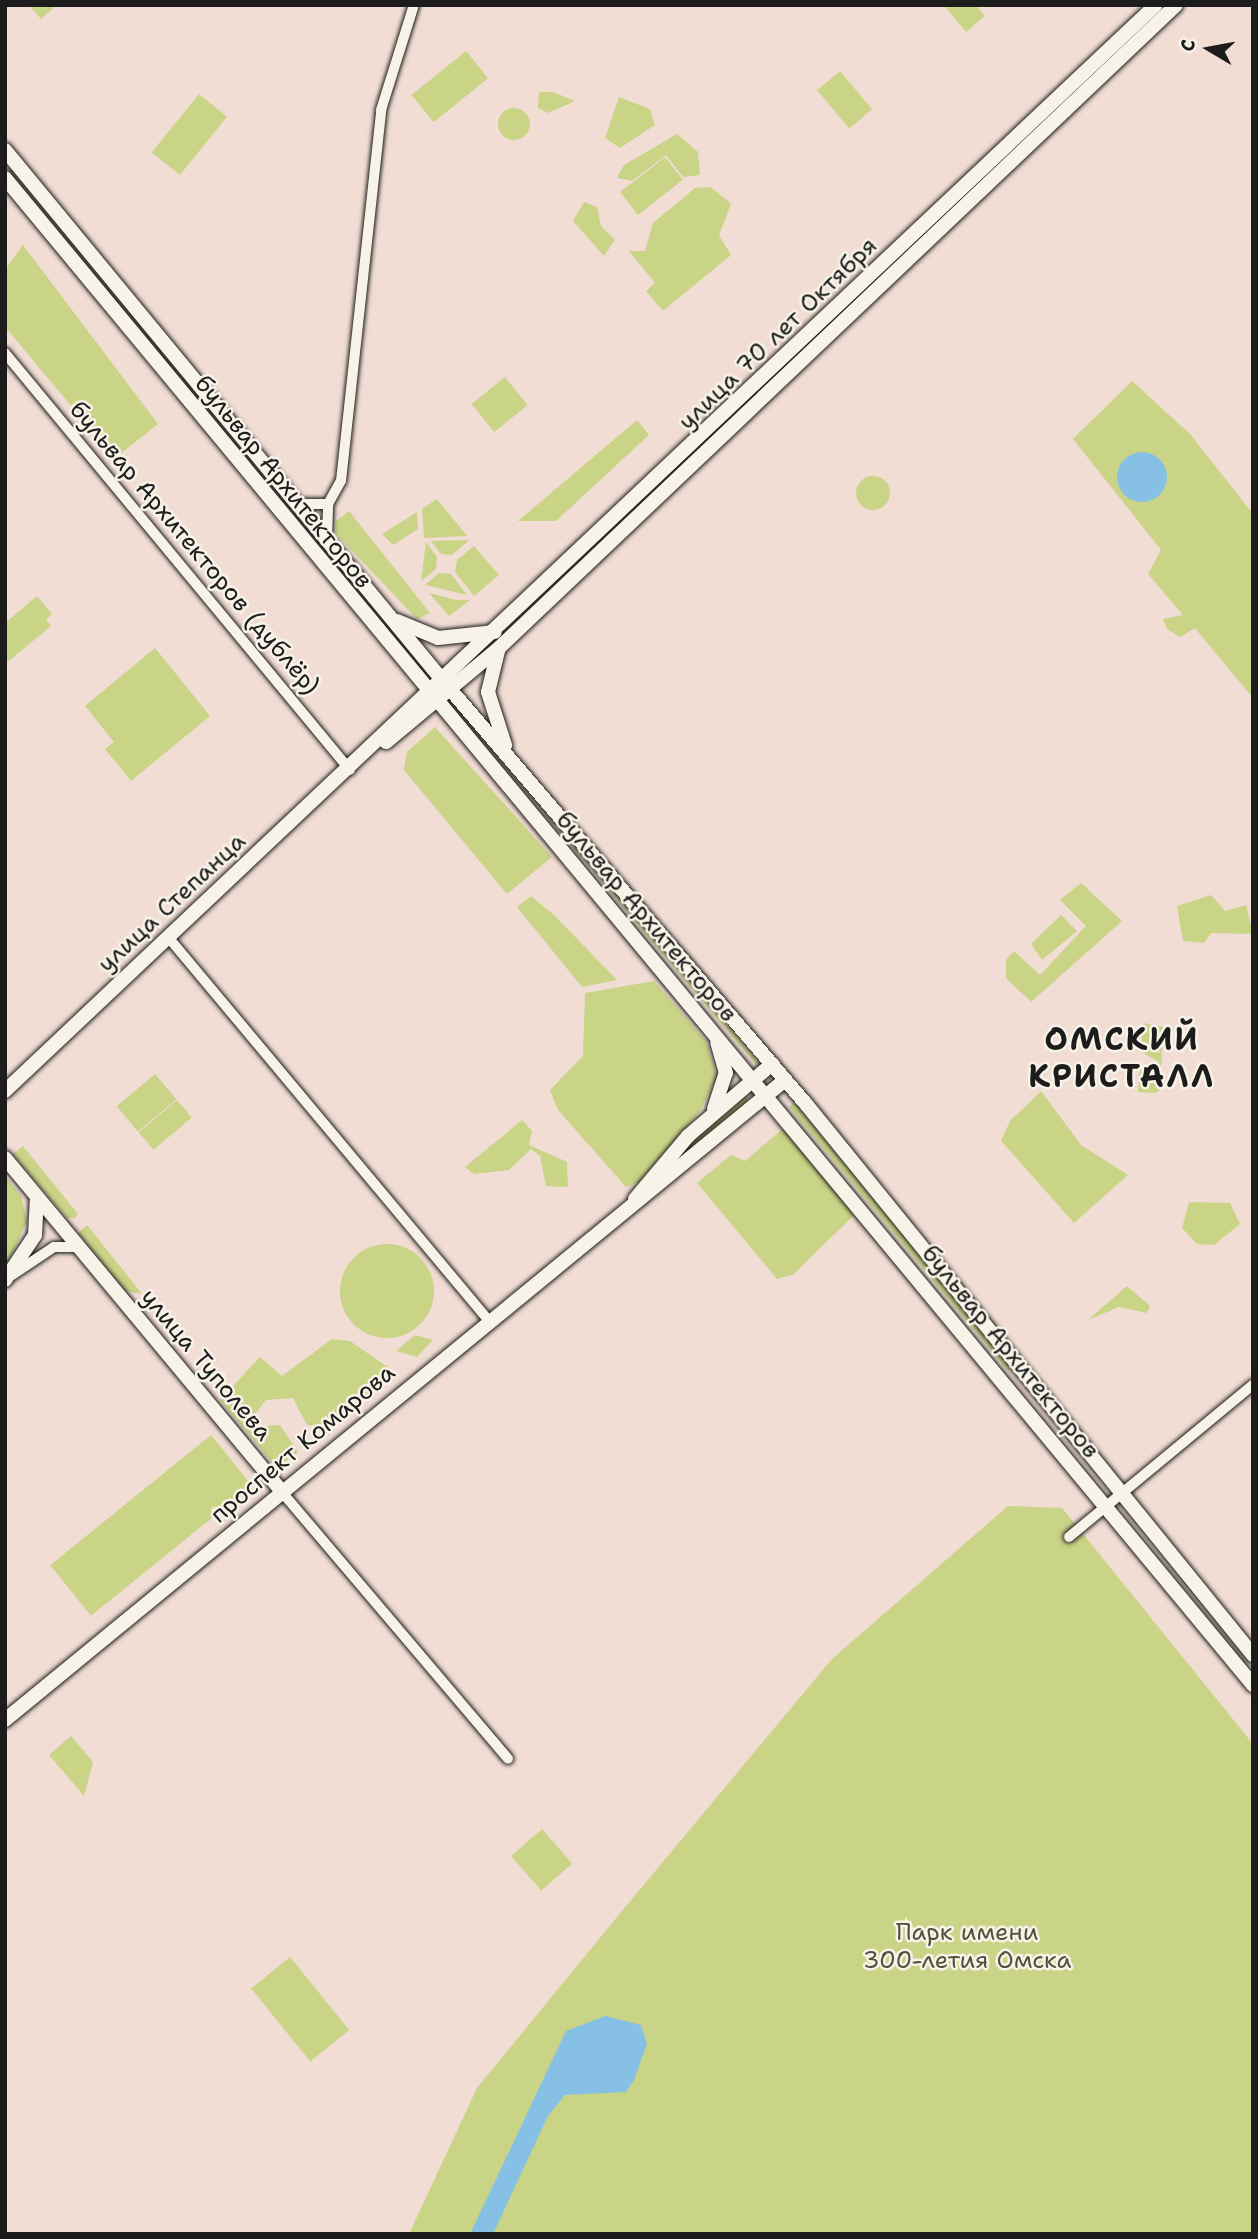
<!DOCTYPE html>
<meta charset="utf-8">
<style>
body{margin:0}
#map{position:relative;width:1258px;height:2239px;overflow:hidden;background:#f1ddd4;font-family:"Shantell Sans",sans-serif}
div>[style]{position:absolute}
.green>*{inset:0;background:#c9d487;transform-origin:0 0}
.round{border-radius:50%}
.water>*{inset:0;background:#86c1e5}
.roads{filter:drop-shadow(0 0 2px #1c1c1c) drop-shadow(0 0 2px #1c1c1c)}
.street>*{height:10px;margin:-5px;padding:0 5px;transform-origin:5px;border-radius:5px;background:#f7f3e8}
.secondary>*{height:14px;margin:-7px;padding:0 7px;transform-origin:7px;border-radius:7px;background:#f7f3e8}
span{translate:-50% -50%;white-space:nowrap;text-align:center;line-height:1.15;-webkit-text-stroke:5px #f7f3e8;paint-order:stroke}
.street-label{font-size:24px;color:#1c1c1c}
.park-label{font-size:24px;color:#50533c}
.district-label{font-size:32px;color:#1c1c1c;font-weight:700;letter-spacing:2px}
.frame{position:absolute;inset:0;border:7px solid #1c1c1c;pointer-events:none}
.north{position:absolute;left:1174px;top:14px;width:70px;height:70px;-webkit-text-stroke:5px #f7f3e8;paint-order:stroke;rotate:280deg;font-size:19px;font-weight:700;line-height:28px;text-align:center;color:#1c1c1c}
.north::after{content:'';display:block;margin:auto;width:24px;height:32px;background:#1c1c1c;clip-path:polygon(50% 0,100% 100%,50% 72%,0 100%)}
</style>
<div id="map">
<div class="green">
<i style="clip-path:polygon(29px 5px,57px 5px,41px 19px)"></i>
<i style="clip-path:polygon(976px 5px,985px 16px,966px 32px,945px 7px)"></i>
<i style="left:466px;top:51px;width:35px;height:70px;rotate:51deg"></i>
<i style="left:840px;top:71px;width:50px;height:30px;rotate:50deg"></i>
<i style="clip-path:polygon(539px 92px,553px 92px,575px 101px,548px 113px,538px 108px)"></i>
<i style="left:199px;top:94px;width:36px;height:75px;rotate:39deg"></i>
<i style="clip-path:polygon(619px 97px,650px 109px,655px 125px,620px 148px,605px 138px)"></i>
<i class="round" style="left:498px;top:108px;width:32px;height:32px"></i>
<i style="clip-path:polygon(677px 134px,698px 152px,700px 175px,683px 177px,666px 155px,632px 181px,617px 178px,624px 165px)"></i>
<i style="left:665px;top:157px;width:29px;height:57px;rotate:52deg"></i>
<i style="clip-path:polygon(711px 187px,731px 204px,719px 235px,731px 255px,663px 311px,646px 291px,655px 283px,629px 251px,645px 251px,653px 223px,695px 188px)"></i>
<i style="clip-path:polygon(584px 202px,597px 207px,601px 226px,615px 240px,604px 256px,573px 221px)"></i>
<i style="clip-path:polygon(57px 229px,203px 401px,204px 408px,57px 233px)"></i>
<i style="clip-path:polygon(23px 245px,158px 424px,115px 458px,5px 327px,5px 270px)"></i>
<i style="left:505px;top:377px;width:36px;height:43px;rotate:51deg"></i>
<i style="clip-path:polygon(1132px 381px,1190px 434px,1253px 514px,1253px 698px,1195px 628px,1180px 637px,1167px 629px,1163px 619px,1183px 615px,1148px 574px,1161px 550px,1073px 439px)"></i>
<i style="clip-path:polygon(637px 420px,649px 435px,556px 521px,518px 521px)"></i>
<i class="round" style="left:856px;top:476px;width:34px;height:34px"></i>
<i style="clip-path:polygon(437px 499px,467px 536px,424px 538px,422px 509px)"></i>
<i style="clip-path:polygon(349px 511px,430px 613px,417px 619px,336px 534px,336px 521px)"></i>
<i style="clip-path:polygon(417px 512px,418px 529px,393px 545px,382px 534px)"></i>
<i style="clip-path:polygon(469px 540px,452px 555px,441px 554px,431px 541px)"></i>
<i style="clip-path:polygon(426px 542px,437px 557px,436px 569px,421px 581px)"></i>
<i style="clip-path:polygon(474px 546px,499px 575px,474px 596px,455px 572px,457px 560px)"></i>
<i style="clip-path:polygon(439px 573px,451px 574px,467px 595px,425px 585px)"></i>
<i style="clip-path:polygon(429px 593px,456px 600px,470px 600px,449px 616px)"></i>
<i style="clip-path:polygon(37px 596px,52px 614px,46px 619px,51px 626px,5px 664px,5px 623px)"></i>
<i style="clip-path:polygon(155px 648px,210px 716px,131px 781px,105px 749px,114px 742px,85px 706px)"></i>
<i style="clip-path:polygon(458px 711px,761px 1065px,758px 1067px)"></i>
<i style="clip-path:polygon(435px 727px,552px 857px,507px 894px,404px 770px,407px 752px)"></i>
<i style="clip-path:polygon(1081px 883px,1122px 921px,1031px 1002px,1006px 978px,1006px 960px,1014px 951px,1040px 975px,1086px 926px,1060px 900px)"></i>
<i style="clip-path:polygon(1211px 895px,1225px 911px,1246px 905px,1253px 934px,1211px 933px,1204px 943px,1183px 941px,1177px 906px)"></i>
<i style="clip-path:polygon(531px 896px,554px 915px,617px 980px,582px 987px,517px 907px)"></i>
<i style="clip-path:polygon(1061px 915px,1077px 931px,1042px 960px,1031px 944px)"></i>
<i style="clip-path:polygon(654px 981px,706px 1041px,717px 1077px,700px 1111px,639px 1182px,626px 1187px,558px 1110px,550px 1090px,583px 1056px,585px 993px)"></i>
<i style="clip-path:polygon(1143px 1023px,1164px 1027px,1159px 1091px,1154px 1093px,1138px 1092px,1140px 1068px,1159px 1062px,1141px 1052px)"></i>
<i style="left:155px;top:1074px;width:33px;height:50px;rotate:50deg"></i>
<i style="clip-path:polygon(1041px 1091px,1081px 1145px,1128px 1175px,1074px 1223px,1001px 1141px,1010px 1121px)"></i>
<i style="clip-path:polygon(746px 1095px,748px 1104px,679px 1158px,696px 1138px)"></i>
<i style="left:177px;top:1100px;width:23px;height:50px;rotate:50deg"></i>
<i style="clip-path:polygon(794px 1102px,1012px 1368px,1008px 1371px,789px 1107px)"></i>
<i style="clip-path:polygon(522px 1120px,532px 1131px,529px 1145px,567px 1162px,568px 1187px,546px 1186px,540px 1156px,531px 1149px,509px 1170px,474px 1174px,465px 1167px)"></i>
<i style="clip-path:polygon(787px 1125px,852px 1204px,854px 1215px,794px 1274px,777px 1279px,697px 1183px,731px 1155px,745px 1161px)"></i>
<i style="clip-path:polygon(23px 1146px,78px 1214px,75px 1218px,67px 1218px,13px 1154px)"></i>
<i style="clip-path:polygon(5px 1176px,21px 1196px,27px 1221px,5px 1269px)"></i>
<i style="clip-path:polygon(1189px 1202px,1230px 1203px,1240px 1224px,1214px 1245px,1197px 1244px,1182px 1228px)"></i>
<i style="clip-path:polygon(87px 1225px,142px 1294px,125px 1291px,78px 1233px)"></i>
<i class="round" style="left:340px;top:1244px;width:94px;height:94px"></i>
<i style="clip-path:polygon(1127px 1286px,1150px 1306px,1147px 1313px,1119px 1307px,1088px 1320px)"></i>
<i style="clip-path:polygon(415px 1335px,433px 1340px,417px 1357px,396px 1351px)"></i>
<i style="clip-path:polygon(332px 1339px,350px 1341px,396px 1373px,332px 1425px,307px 1425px,293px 1398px,266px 1400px,255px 1414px,261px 1426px,280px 1425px,298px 1452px,277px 1468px,220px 1400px,260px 1357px,282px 1376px)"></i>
<i style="left:211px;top:1435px;width:65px;height:207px;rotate:51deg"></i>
<i style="clip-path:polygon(1008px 1506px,1062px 1508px,1253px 1744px,1253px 2234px,409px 2234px,477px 2088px,617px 1917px,832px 1659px)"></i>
<i style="clip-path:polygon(71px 1736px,93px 1762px,84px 1796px,49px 1755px)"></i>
<i style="left:542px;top:1829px;width:46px;height:41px;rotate:49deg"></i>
<i style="left:290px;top:1957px;width:94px;height:50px;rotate:51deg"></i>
</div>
<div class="water">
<i class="round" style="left:1117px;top:452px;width:50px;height:50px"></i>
<i style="clip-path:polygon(605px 2016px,641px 2025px,647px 2044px,634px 2080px,626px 2092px,565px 2095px,548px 2116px,493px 2234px,470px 2234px,566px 2031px)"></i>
</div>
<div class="roads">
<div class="street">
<i style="left:5px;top:353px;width:541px;rotate:50.4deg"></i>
<i style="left:297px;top:504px;width:31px"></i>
<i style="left:328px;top:504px;width:26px;rotate:-61deg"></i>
<i style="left:341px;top:481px;width:373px;rotate:-83.8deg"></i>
<i style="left:381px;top:110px;width:110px;rotate:-72.6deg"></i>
<i style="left:327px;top:537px;width:33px;rotate:-88deg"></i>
<i style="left:168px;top:937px;width:499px;rotate:50.1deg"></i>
<i style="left:12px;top:1275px;width:50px;rotate:-33.7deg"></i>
<i style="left:54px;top:1247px;width:24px"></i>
<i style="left:281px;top:1491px;width:351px;rotate:49.7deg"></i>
<i style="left:1069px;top:1537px;width:239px;rotate:-39.6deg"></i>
</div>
<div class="secondary">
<i style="left:5px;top:150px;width:688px;rotate:50.48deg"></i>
<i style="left:443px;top:681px;width:557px;rotate:49.37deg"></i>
<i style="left:806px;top:1104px;width:710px;rotate:50.95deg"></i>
<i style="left:5px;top:178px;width:1957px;rotate:50.37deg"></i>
<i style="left:397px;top:621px;width:44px;rotate:22.5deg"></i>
<i style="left:438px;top:638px;width:57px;rotate:-6deg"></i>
<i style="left:498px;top:651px;width:42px;rotate:103.7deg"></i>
<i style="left:488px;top:692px;width:56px;rotate:72.2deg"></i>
<i style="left:386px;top:742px;width:148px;rotate:-39.8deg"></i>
<i style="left:500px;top:647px;width:932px;rotate:-43.52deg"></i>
<i style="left:5px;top:1091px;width:1582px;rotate:-43.34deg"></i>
<i style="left:714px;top:1109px;width:38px;rotate:-72deg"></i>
<i style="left:726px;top:1073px;width:32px;rotate:-106deg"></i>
<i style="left:5px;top:1158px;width:433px;rotate:50.3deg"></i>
<i style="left:635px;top:1199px;width:82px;rotate:-49.9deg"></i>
<i style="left:688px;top:1136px;width:111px;rotate:-40.6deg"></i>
<i style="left:5px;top:1280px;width:54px;rotate:-56.3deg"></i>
<i style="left:35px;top:1235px;width:38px;rotate:-87deg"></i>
<i style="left:5px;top:1720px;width:1009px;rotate:-39.37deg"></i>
</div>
</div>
<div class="street-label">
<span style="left:778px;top:334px;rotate:-44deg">улица 70 лет Октября</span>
<span style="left:283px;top:482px;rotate:51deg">бульвар Архитекторов</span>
<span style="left:194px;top:548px;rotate:50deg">бульвар Архитекторов (дублёр)</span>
<span style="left:172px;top:903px;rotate:-43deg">улица Степанца</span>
<span style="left:646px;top:917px;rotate:50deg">бульвар Архитекторов</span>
<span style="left:1010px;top:1352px;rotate:51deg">бульвар Архитекторов</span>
<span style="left:206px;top:1365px;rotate:50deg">улица Туполева</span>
<span style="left:303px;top:1444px;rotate:-40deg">проспект Комарова</span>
</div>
<div class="park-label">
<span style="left:967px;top:1947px">Парк имени<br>300-летия Омска</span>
</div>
<div class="district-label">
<span style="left:1122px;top:1058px">ОМСКИЙ<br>КРИСТАЛЛ</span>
</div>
<div class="frame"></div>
<div class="north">С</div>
</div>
